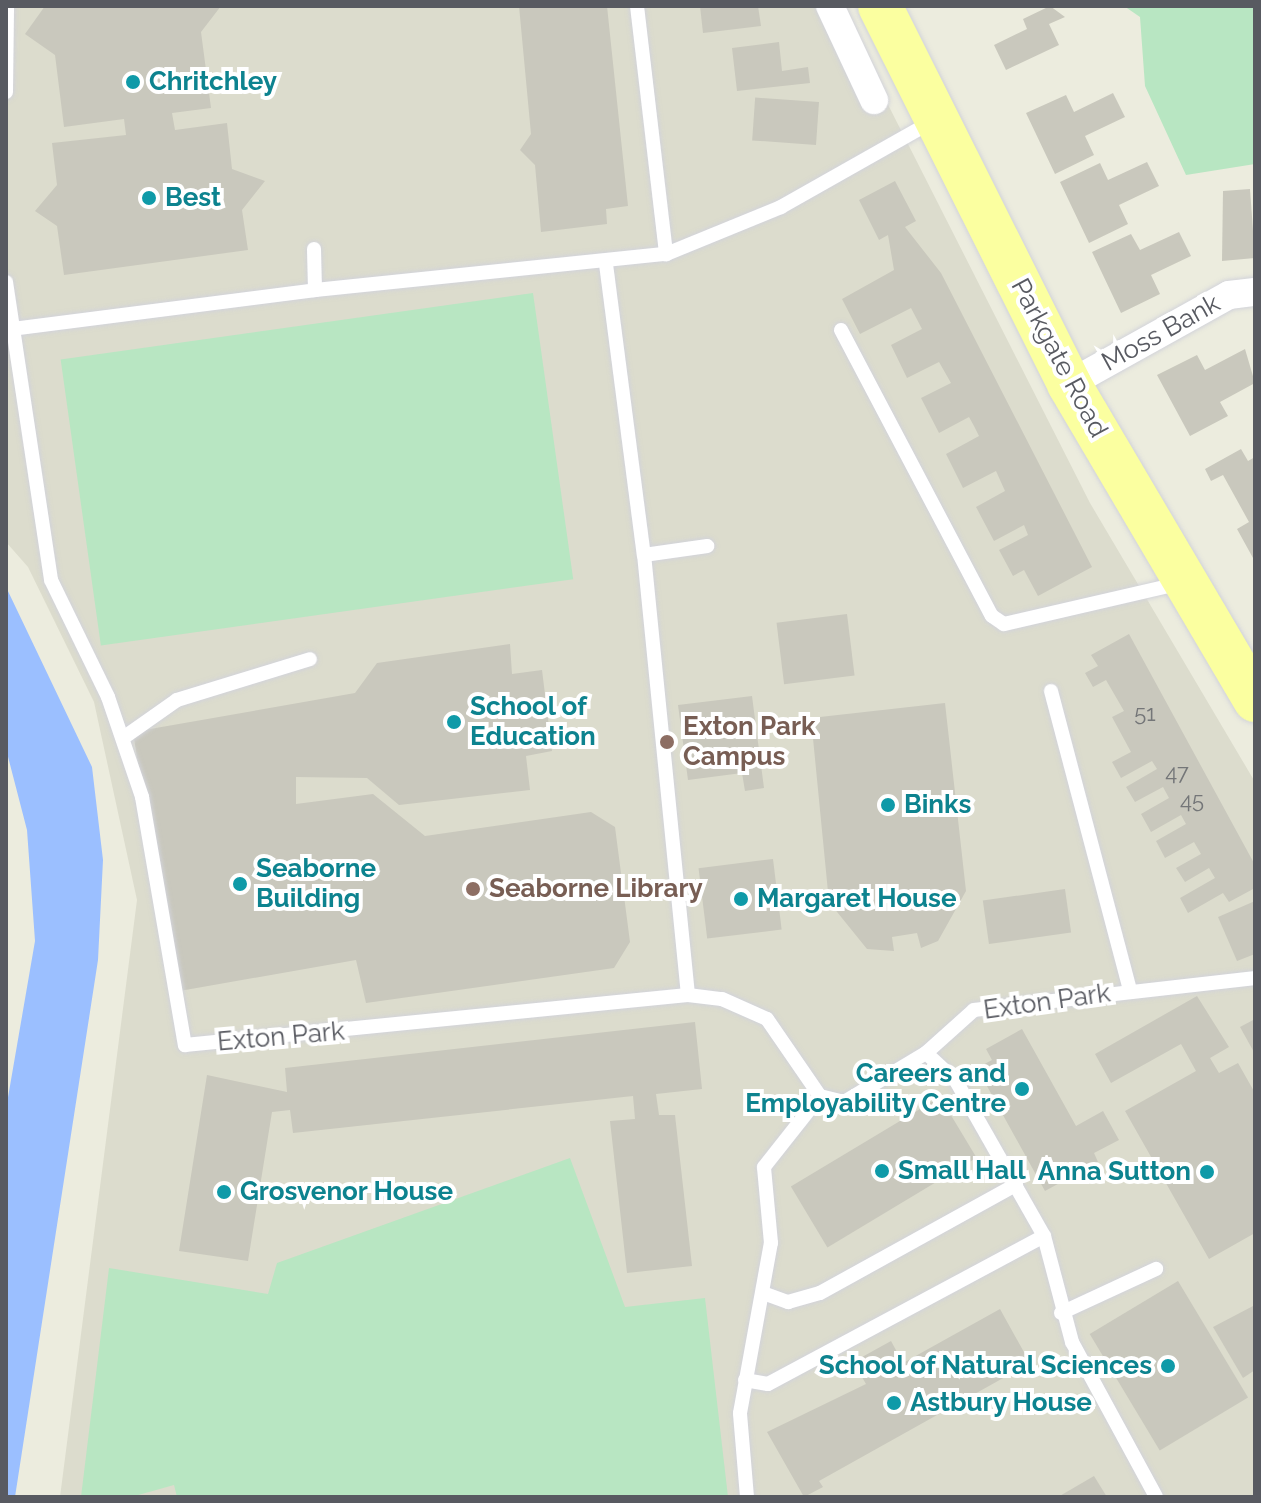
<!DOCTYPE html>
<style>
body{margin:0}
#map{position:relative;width:1261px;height:1503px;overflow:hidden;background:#ececde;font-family:Raleway,sans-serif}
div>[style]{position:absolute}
.education>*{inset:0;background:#dcdccd}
.green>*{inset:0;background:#b8e6c2;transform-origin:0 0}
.water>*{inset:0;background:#9bbfff}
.building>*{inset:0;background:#c9c8bd;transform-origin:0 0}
.roads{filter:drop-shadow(0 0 2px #d2d3da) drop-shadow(0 0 2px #d2d3da)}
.lane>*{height:14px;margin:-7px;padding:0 7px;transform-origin:7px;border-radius:7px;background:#fff}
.street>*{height:28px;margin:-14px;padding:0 14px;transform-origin:14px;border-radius:14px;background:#fff}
.primary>*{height:44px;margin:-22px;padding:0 22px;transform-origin:22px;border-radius:22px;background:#fbffa0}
.dots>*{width:22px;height:22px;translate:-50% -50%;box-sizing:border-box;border:4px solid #fff;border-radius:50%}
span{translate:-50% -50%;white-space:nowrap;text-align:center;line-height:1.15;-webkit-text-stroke:8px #fff;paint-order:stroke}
.number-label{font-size:22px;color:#747678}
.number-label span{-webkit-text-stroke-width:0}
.culture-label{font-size:26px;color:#0d838f;font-weight:700}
.left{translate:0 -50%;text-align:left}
.right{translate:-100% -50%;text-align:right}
.street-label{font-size:26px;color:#585a61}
.education-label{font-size:26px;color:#785e54;font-weight:700}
.frame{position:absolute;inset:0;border:8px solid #585a61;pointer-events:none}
</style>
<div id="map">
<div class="education">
<i style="clip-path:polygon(6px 6px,838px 6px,1090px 503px,1255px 782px,1255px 1497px,60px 1497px,137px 900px,94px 702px,28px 567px,6px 542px)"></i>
</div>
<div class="green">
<i style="clip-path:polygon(1124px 6px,1255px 6px,1255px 164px,1186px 175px,1145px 86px,1140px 17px)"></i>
<i style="left:533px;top:293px;width:289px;height:477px;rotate:82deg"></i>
<i style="clip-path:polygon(570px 1158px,625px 1307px,705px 1298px,728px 1497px,177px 1497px,174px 1485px,131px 1497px,81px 1497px,109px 1268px,268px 1294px,277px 1263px)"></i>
</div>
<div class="water">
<i style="clip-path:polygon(6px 587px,92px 767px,103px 860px,98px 960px,15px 1497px,6px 1497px,6px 1109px,35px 941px,27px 830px,6px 749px)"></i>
</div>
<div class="building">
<i style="clip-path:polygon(45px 6px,221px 6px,201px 32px,211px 108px,172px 113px,175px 130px,227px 123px,232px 169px,265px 181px,242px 210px,248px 250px,64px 275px,57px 226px,35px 211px,57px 185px,52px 143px,126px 135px,124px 119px,64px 127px,55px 55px,25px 34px)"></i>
<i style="clip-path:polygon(519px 6px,607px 6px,628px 206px,606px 209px,607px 224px,541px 232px,535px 165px,520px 150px,531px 134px)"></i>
<i style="clip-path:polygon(700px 6px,758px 6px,761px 26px,703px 33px)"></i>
<i style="clip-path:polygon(1050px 6px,1065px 17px,1049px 24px,1059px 45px,1006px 70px,994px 45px,1027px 29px,1023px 19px)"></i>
<i style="clip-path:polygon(779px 42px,782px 71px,808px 67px,810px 83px,737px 91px,732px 48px)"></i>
<i style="clip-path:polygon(1113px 93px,1125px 117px,1085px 136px,1094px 155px,1055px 174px,1026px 113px,1066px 95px,1074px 112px)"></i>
<i style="left:819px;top:102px;width:43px;height:64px;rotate:94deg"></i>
<i style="clip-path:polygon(1147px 162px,1159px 186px,1119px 205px,1128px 224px,1089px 243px,1060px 182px,1100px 163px,1108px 180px)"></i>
<i style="clip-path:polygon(895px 181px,916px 221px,905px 227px,941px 273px,1092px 567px,1038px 596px,1024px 570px,1013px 576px,999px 550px,1028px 535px,1024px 525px,994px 541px,976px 507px,1005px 491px,996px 471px,963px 488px,946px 454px,979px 436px,974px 426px,969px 417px,939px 433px,921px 398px,951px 383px,939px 362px,907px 378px,891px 345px,922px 329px,911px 308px,860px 334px,842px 299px,894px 270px,888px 235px,879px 240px,859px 200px)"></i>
<i style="clip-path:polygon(1250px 189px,1255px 258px,1222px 261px,1223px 191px)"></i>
<i style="clip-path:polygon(1179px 232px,1191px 256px,1151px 275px,1160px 294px,1121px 313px,1092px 252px,1131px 234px,1140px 250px)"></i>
<i style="clip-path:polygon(1245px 349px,1255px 383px,1220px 402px,1228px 416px,1190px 436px,1157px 375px,1197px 355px,1205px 370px)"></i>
<i style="clip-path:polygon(1241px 449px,1248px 461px,1255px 457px,1253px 558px,1237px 529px,1249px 522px,1223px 475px,1211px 481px,1205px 469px)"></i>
<i style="left:847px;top:614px;width:62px;height:71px;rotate:83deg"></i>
<i style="clip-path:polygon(1129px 634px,1255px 865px,1255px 888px,1229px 902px,1223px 893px,1188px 913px,1180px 898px,1215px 878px,1209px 868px,1185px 882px,1176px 868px,1201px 854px,1194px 842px,1165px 858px,1156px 841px,1186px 824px,1181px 815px,1151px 832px,1141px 814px,1169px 798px,1163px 787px,1135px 802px,1126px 787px,1157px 769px,1152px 761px,1121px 778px,1112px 762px,1131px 752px,1112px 717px,1124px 711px,1106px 680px,1093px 687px,1085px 673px,1098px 666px,1091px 655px)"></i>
<i style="clip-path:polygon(510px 644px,512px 674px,542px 670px,552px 751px,526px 756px,530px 790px,399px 805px,367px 778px,296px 777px,296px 804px,373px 794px,425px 836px,591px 812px,615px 827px,630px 942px,614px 968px,366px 1003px,356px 960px,174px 992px,133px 732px,355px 693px,377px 663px)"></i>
<i style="clip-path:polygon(752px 696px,764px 788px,745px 791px,742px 773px,688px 780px,678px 705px)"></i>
<i style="clip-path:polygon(945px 703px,966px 891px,938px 941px,921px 948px,917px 933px,892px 937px,894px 951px,867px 949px,829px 902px,811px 718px)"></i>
<i style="left:773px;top:859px;width:71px;height:75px;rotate:83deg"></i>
<i style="left:1065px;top:889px;width:44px;height:83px;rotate:82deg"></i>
<i style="clip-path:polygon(1255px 901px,1255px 954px,1237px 961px,1218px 917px)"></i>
<i style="clip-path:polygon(1197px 996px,1229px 1047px,1210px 1058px,1219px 1073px,1238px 1063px,1255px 1093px,1255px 1233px,1209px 1259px,1125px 1111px,1196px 1071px,1181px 1044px,1111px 1083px,1095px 1054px)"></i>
<i style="clip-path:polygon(1255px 1019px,1255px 1054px,1240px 1027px)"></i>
<i style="clip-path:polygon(695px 1022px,702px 1089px,656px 1094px,659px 1115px,675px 1115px,692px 1266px,627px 1273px,610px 1121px,635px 1119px,633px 1096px,293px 1133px,290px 1110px,272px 1112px,248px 1261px,179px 1251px,207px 1075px,287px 1092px,285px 1068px)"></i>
<i style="clip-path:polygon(1022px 1029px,1076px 1126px,1103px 1111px,1119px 1140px,1094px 1153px,1098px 1162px,1045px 1191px,977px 1068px,992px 1060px,986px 1049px)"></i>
<i style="left:940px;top:1097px;width:71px;height:174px;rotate:59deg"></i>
<i style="left:1178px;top:1281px;width:136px;height:103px;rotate:59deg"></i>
<i style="clip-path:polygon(1255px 1305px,1255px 1370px,1243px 1378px,1213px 1327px)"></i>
<i style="clip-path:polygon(1000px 1309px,1030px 1363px,819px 1481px,823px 1487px,804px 1497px,767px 1432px,866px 1384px,853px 1362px,891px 1341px,903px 1363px)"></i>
<i style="clip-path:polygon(1094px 1476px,1107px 1497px,1058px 1497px)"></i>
</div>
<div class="roads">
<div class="lane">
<i style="left:637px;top:6px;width:250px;rotate:83.3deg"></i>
<i style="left:6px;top:92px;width:86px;rotate:-89.3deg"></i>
<i style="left:606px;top:264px;width:293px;rotate:82.6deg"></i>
<i style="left:6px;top:282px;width:301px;rotate:81.4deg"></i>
<i style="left:51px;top:580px;width:130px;rotate:64deg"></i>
<i style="left:108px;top:697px;width:106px;rotate:71.2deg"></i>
<i style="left:142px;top:797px;width:252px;rotate:80.2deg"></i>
<i style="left:185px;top:1045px;width:505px;rotate:-5.68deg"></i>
<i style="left:688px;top:995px;width:34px;rotate:7deg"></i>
<i style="left:722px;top:999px;width:49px;rotate:24deg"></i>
<i style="left:767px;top:1019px;width:93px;rotate:55.5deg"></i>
<i style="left:820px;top:1096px;width:25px;rotate:14deg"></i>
<i style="left:844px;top:1102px;width:96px;rotate:-30.9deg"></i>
<i style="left:926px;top:1053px;width:64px;rotate:-41.9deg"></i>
<i style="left:974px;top:1010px;width:283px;rotate:-6.5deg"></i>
<i style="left:315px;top:290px;width:353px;rotate:-5.9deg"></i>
<i style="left:666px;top:254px;width:124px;rotate:-22.2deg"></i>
<i style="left:781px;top:207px;width:175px;rotate:-29.5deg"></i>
<i style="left:12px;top:329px;width:305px;rotate:-7.3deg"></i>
<i style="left:315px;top:290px;width:41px;rotate:-91.4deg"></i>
<i style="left:841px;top:330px;width:323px;rotate:62.2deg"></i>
<i style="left:992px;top:616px;width:14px;rotate:34deg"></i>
<i style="left:1004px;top:624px;width:182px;rotate:-13deg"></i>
<i style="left:1051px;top:691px;width:309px;rotate:75.2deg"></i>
<i style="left:123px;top:738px;width:66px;rotate:-35.1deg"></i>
<i style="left:177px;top:700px;width:139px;rotate:-17.1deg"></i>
<i style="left:688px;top:995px;width:442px;rotate:-95.7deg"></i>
<i style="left:644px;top:555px;width:64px;rotate:-8.1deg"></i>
<i style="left:926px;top:1053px;width:41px;rotate:43deg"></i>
<i style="left:956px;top:1081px;width:178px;rotate:60.4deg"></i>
<i style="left:1044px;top:1236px;width:110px;rotate:75.2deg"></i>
<i style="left:1072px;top:1342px;width:176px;rotate:61.5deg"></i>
<i style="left:763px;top:1293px;width:27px;rotate:20deg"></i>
<i style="left:788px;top:1302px;width:33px;rotate:-16deg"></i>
<i style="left:820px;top:1293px;width:224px;rotate:-28.9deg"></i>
<i style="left:1061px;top:1313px;width:105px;rotate:-24.9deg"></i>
<i style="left:745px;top:1380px;width:23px;rotate:10deg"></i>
<i style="left:768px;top:1384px;width:313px;rotate:-28.2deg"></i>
<i style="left:747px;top:1497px;width:84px;rotate:-94.8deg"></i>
<i style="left:740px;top:1413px;width:173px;rotate:-79.7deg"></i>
<i style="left:771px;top:1243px;width:76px;rotate:-95.3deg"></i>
<i style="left:764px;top:1167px;width:90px;rotate:-51.7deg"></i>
</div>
<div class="street">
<i style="left:830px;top:6px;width:104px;rotate:64.9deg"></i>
<i style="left:1069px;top:384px;width:183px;rotate:-29.1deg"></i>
<i style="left:1229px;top:295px;width:26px;rotate:-7deg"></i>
</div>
<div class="primary">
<i style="left:880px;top:6px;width:423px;rotate:63.4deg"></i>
<i style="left:1069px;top:384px;width:367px;rotate:59.5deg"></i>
</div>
</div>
<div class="dots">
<i style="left:133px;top:82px;background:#0f9aa8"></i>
<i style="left:149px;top:198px;background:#0f9aa8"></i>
<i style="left:454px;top:722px;background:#0f9aa8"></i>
<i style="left:667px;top:742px;background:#8d6e63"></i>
<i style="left:888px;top:805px;background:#0f9aa8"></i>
<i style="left:240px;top:884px;background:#0f9aa8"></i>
<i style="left:473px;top:889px;background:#8d6e63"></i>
<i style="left:741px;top:899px;background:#0f9aa8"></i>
<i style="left:1022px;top:1089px;background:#0f9aa8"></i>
<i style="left:882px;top:1171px;background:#0f9aa8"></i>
<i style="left:1207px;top:1172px;background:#0f9aa8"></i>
<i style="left:224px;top:1192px;background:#0f9aa8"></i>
<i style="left:1168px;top:1366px;background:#0f9aa8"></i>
<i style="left:894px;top:1403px;background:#0f9aa8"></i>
</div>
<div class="number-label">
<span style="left:1145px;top:714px">51</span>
<span style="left:1177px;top:773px">47</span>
<span style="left:1192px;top:801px">45</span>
</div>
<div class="culture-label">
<span class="left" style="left:149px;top:82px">Chritchley</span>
<span class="left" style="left:165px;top:198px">Best</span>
<span class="left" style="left:470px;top:722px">School of<br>Education</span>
<span class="left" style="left:904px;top:805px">Binks</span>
<span class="left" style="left:256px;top:884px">Seaborne<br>Building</span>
<span class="left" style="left:757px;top:899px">Margaret House</span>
<span class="right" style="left:1006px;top:1089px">Careers and<br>Employability Centre</span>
<span class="left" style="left:898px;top:1171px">Small Hall</span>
<span class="right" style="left:1191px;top:1172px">Anna Sutton</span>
<span class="left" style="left:240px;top:1192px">Grosvenor House</span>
<span class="right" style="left:1152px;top:1366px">School of Natural Sciences</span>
<span class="left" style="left:910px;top:1403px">Astbury House</span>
</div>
<div class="street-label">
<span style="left:1161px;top:333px;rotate:-29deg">Moss Bank</span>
<span style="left:1059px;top:358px;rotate:62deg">Parkgate Road</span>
<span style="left:1047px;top:1002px;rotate:-8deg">Exton Park</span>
<span style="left:281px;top:1037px;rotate:-5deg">Exton Park</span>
</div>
<div class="education-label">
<span class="left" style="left:683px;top:742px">Exton Park<br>Campus</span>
<span class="left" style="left:489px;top:889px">Seaborne Library</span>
</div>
<div class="frame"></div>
</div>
